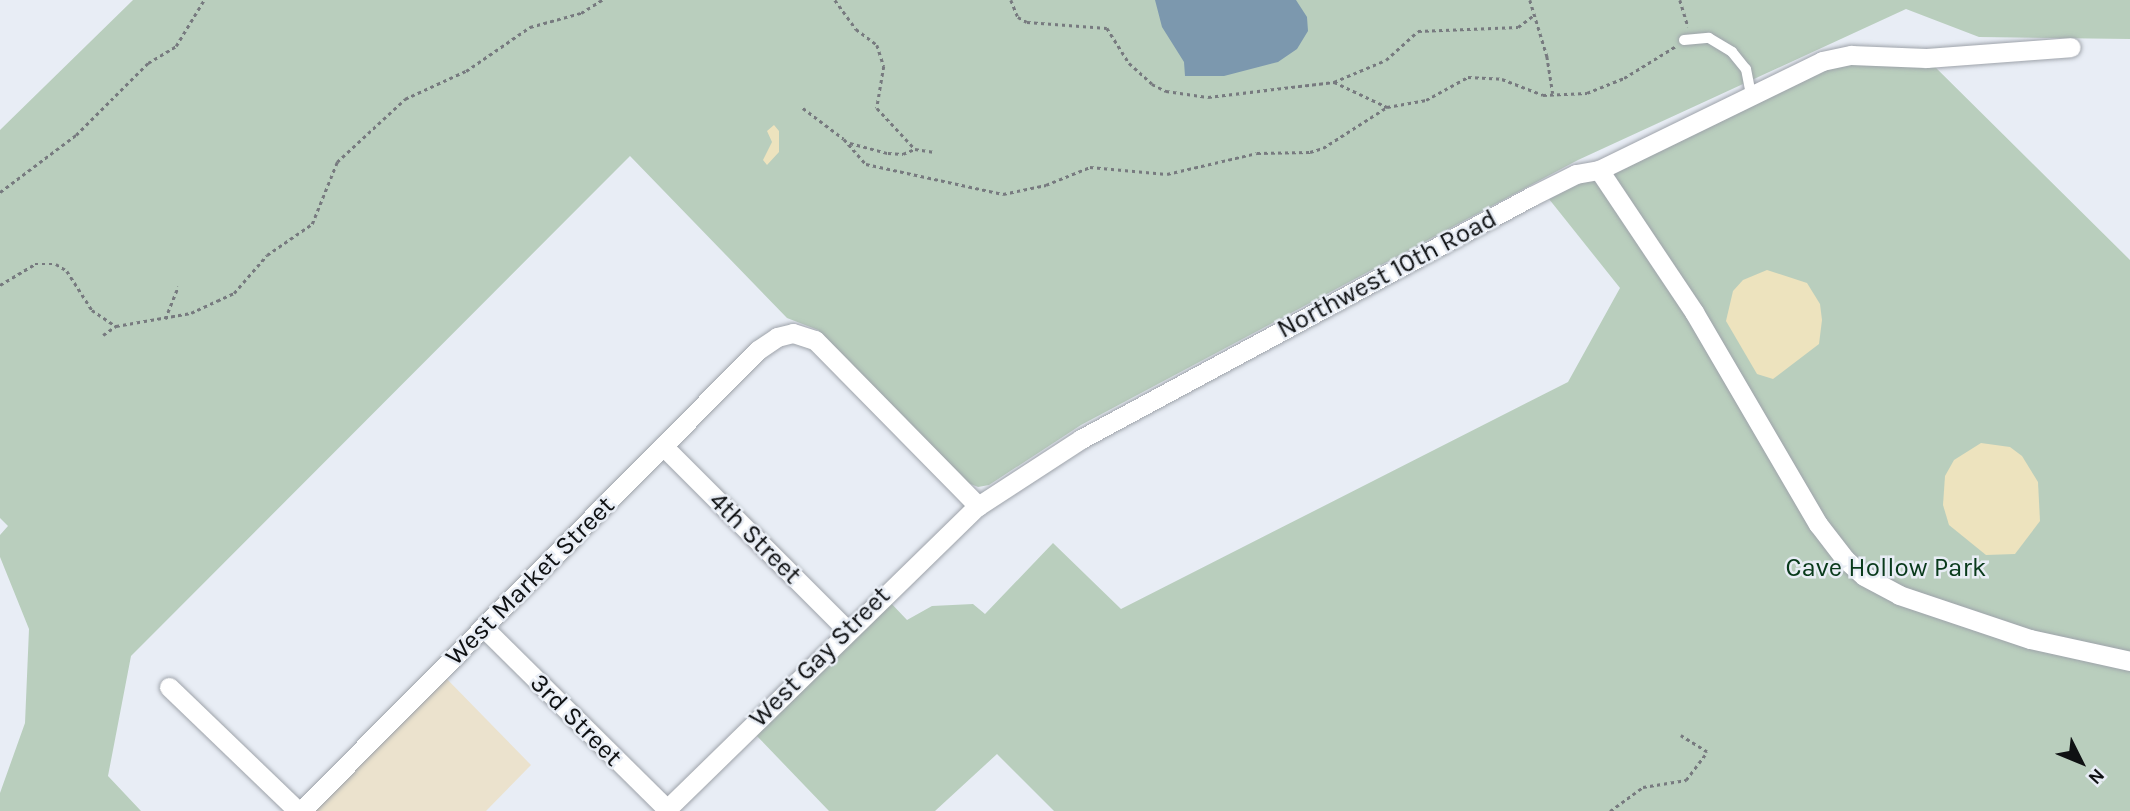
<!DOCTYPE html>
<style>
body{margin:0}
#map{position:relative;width:2130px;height:811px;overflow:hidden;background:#e8edf5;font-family:Karla,sans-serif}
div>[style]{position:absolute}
.commercial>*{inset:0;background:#ebe2cd}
.green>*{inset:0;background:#b9cebd}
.sand>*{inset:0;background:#ede3be}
.water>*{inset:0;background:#7c98ae}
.path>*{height:2.5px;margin-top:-1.25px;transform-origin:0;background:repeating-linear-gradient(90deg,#777a7f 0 3.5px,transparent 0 7px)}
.roads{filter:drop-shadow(0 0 2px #9ea3aa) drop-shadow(0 0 2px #9ea3aa)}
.service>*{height:10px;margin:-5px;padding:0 5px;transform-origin:5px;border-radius:5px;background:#fff}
.minor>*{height:19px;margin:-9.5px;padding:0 9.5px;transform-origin:9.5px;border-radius:9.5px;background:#fff}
span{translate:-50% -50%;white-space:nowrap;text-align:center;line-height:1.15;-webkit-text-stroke:5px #e8edf5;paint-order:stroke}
.street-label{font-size:26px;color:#0f1113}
.park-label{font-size:26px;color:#093a1b}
.north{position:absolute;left:2046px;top:727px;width:70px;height:70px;-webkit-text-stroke:5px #e8edf5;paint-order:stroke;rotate:133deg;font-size:19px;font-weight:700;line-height:28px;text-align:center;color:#0f1113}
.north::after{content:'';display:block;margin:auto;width:24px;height:32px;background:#0f1113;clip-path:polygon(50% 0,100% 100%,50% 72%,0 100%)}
</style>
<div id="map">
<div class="commercial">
<i style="clip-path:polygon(443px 675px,531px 765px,486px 811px,314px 811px)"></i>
</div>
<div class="green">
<i style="clip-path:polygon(133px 0,2130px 0,2130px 39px,1979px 37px,1906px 9px,1578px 160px,1081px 425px,989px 485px,978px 487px,968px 483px,818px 330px,787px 318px,630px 156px,131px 656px,108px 776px,141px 811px,0 811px,0 793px,25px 723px,29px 629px,0 557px,0 535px,8px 526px,0 518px,0 130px)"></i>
<i style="clip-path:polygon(1926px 58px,2130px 260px,2130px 811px,1054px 811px,997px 754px,935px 811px,829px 811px,755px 734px,888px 600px,907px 620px,932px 606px,973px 604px,985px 614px,1053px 543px,1121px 609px,1568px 382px,1620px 288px,1549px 199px,1822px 61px)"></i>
</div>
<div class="sand">
<i style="clip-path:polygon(774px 125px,779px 131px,779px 152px,767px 165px,763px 160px,772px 142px,767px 131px)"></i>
<i style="clip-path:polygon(1767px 270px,1807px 283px,1820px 304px,1822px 320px,1819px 344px,1773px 379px,1757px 374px,1726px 321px,1733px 291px,1743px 280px)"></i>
<i style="clip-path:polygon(1981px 443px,2010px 447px,2022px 456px,2038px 482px,2040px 521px,2015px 554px,1986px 555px,1949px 525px,1943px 505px,1945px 476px,1954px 460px)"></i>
</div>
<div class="water">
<i style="clip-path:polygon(1155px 0,1296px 0,1307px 17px,1308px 31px,1297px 49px,1278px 62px,1224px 76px,1185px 76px,1184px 62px,1162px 27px)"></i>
</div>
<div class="path">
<i style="left:835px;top:0;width:36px;rotate:54deg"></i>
<i style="left:856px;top:29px;width:26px;rotate:37deg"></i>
<i style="left:877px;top:45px;width:22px;rotate:72deg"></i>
<i style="left:884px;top:66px;width:43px;rotate:99.5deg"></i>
<i style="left:877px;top:108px;width:56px;rotate:47.2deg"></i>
<i style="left:1011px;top:0;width:18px;rotate:68deg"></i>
<i style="left:1018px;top:17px;width:10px;rotate:29deg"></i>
<i style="left:1027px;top:22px;width:80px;rotate:4.3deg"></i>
<i style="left:1107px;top:28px;width:41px;rotate:57.8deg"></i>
<i style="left:1129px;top:63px;width:31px;rotate:42deg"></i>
<i style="left:1152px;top:84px;width:16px;rotate:27deg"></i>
<i style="left:1166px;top:91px;width:42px;rotate:8.1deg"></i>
<i style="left:1208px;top:97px;width:127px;rotate:-6.8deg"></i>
<i style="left:1334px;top:82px;width:56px;rotate:-22.9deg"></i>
<i style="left:1386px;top:60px;width:43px;rotate:-42.2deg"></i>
<i style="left:1418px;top:31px;width:100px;rotate:-2.3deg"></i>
<i style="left:1518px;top:27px;width:20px;rotate:-37deg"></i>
<i style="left:1530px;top:0;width:59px;rotate:73.1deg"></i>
<i style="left:1547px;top:56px;width:38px;rotate:81deg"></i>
<i style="left:1680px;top:0;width:28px;rotate:73deg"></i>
<i style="left:1334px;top:82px;width:59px;rotate:25.3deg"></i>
<i style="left:803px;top:108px;width:51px;rotate:37.1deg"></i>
<i style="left:844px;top:139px;width:33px;rotate:49deg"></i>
<i style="left:866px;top:164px;width:140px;rotate:12.4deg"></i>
<i style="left:1003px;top:194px;width:44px;rotate:-11.8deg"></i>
<i style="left:1046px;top:185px;width:48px;rotate:-22.2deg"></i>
<i style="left:1090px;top:167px;width:77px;rotate:5.2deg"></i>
<i style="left:1167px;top:174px;width:92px;rotate:-13.1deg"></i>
<i style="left:1257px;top:153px;width:53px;rotate:-1.1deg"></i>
<i style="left:1310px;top:152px;width:14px;rotate:-17deg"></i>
<i style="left:1323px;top:148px;width:76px;rotate:-32.6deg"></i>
<i style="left:1387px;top:107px;width:40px;rotate:-10deg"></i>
<i style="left:1426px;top:100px;width:48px;rotate:-28.7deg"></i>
<i style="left:1468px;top:77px;width:34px;rotate:3deg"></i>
<i style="left:1502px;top:79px;width:44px;rotate:21.3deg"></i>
<i style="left:1543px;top:95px;width:44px;rotate:-2.6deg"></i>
<i style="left:1587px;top:93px;width:40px;rotate:-22deg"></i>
<i style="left:1624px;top:78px;width:61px;rotate:-31.6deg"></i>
<i style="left:850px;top:143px;width:39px;rotate:15deg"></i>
<i style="left:888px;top:153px;width:15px;rotate:4deg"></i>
<i style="left:903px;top:154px;width:13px;rotate:-23deg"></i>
<i style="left:915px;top:149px;width:18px;rotate:9deg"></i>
<i style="left:0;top:192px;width:95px;rotate:-36.9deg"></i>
<i style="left:76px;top:135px;width:102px;rotate:-45deg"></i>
<i style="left:148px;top:63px;width:33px;rotate:-31deg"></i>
<i style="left:176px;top:46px;width:54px;rotate:-58.7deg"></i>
<i style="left:0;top:285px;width:41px;rotate:-31deg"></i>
<i style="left:35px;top:264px;width:21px"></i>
<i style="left:56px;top:264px;width:13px;rotate:32deg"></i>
<i style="left:67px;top:271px;width:46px;rotate:57.3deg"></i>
<i style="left:92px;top:310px;width:29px;rotate:34deg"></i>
<i style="left:116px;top:326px;width:76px;rotate:-9.8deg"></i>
<i style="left:191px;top:313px;width:29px;rotate:-25deg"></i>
<i style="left:217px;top:301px;width:19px;rotate:-25deg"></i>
<i style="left:234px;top:293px;width:50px;rotate:-49deg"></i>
<i style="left:267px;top:255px;width:55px;rotate:-34.6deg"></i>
<i style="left:312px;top:224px;width:67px;rotate:-68deg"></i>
<i style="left:337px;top:162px;width:93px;rotate:-42.8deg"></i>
<i style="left:405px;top:99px;width:67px;rotate:-24.7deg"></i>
<i style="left:466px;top:71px;width:78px;rotate:-34.5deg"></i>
<i style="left:530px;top:27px;width:53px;rotate:-15.4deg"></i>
<i style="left:581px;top:13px;width:25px;rotate:-32deg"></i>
<i style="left:165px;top:319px;width:35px;rotate:-68deg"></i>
<i style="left:103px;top:335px;width:16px;rotate:-35deg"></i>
<i style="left:1610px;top:811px;width:41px;rotate:-36deg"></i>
<i style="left:1643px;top:787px;width:44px;rotate:-9.2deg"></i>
<i style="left:1686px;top:780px;width:35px;rotate:-53deg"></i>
<i style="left:1707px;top:752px;width:31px;rotate:-148deg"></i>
</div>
<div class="roads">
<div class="service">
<i style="left:1684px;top:40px;width:25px;rotate:-5deg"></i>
<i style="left:1709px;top:38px;width:27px;rotate:31deg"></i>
<i style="left:1732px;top:52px;width:22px;rotate:51deg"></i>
<i style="left:1746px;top:69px;width:25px;rotate:79deg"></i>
</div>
<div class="minor">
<i style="left:1599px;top:170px;width:171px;rotate:56.2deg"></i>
<i style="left:1694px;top:312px;width:246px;rotate:59.7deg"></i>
<i style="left:1818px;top:524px;width:44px;rotate:52.4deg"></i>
<i style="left:1845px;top:559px;width:25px;rotate:42deg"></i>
<i style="left:1864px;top:576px;width:40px;rotate:28deg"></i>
<i style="left:1899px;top:595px;width:138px;rotate:18.6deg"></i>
<i style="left:2030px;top:639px;width:102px;rotate:12.4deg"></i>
<i style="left:663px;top:446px;width:260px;rotate:45deg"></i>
<i style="left:483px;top:627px;width:262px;rotate:44.7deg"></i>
<i style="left:169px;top:687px;width:179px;rotate:43.9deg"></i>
<i style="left:301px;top:811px;width:649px;rotate:-45.25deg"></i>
<i style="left:758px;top:350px;width:23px;rotate:-34deg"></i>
<i style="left:777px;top:337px;width:16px;rotate:-14deg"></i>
<i style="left:793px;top:333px;width:23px;rotate:18deg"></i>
<i style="left:815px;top:340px;width:233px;rotate:45.5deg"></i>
<i style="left:665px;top:811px;width:437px;rotate:-44.3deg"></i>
<i style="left:978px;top:506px;width:123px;rotate:-33deg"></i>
<i style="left:1081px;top:439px;width:512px;rotate:-28.32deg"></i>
<i style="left:1532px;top:196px;width:49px;rotate:-26.6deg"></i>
<i style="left:1576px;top:174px;width:23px;rotate:-10deg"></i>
<i style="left:1599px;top:170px;width:248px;rotate:-26deg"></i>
<i style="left:1822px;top:61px;width:30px;rotate:-12deg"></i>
<i style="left:1851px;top:55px;width:75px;rotate:2.3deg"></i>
<i style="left:1926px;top:58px;width:145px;rotate:-4.3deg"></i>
</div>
</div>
<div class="street-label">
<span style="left:1387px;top:274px;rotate:-28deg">Northwest 10th Road</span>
<span style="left:755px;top:538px;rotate:45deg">4th Street</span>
<span style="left:530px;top:581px;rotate:-45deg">West Market Street</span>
<span style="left:820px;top:657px;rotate:-45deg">West Gay Street</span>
<span style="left:576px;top:720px;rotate:45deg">3rd Street</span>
</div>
<div class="park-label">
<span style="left:1886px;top:568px">Cave Hollow Park</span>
</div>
<div class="north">N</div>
</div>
